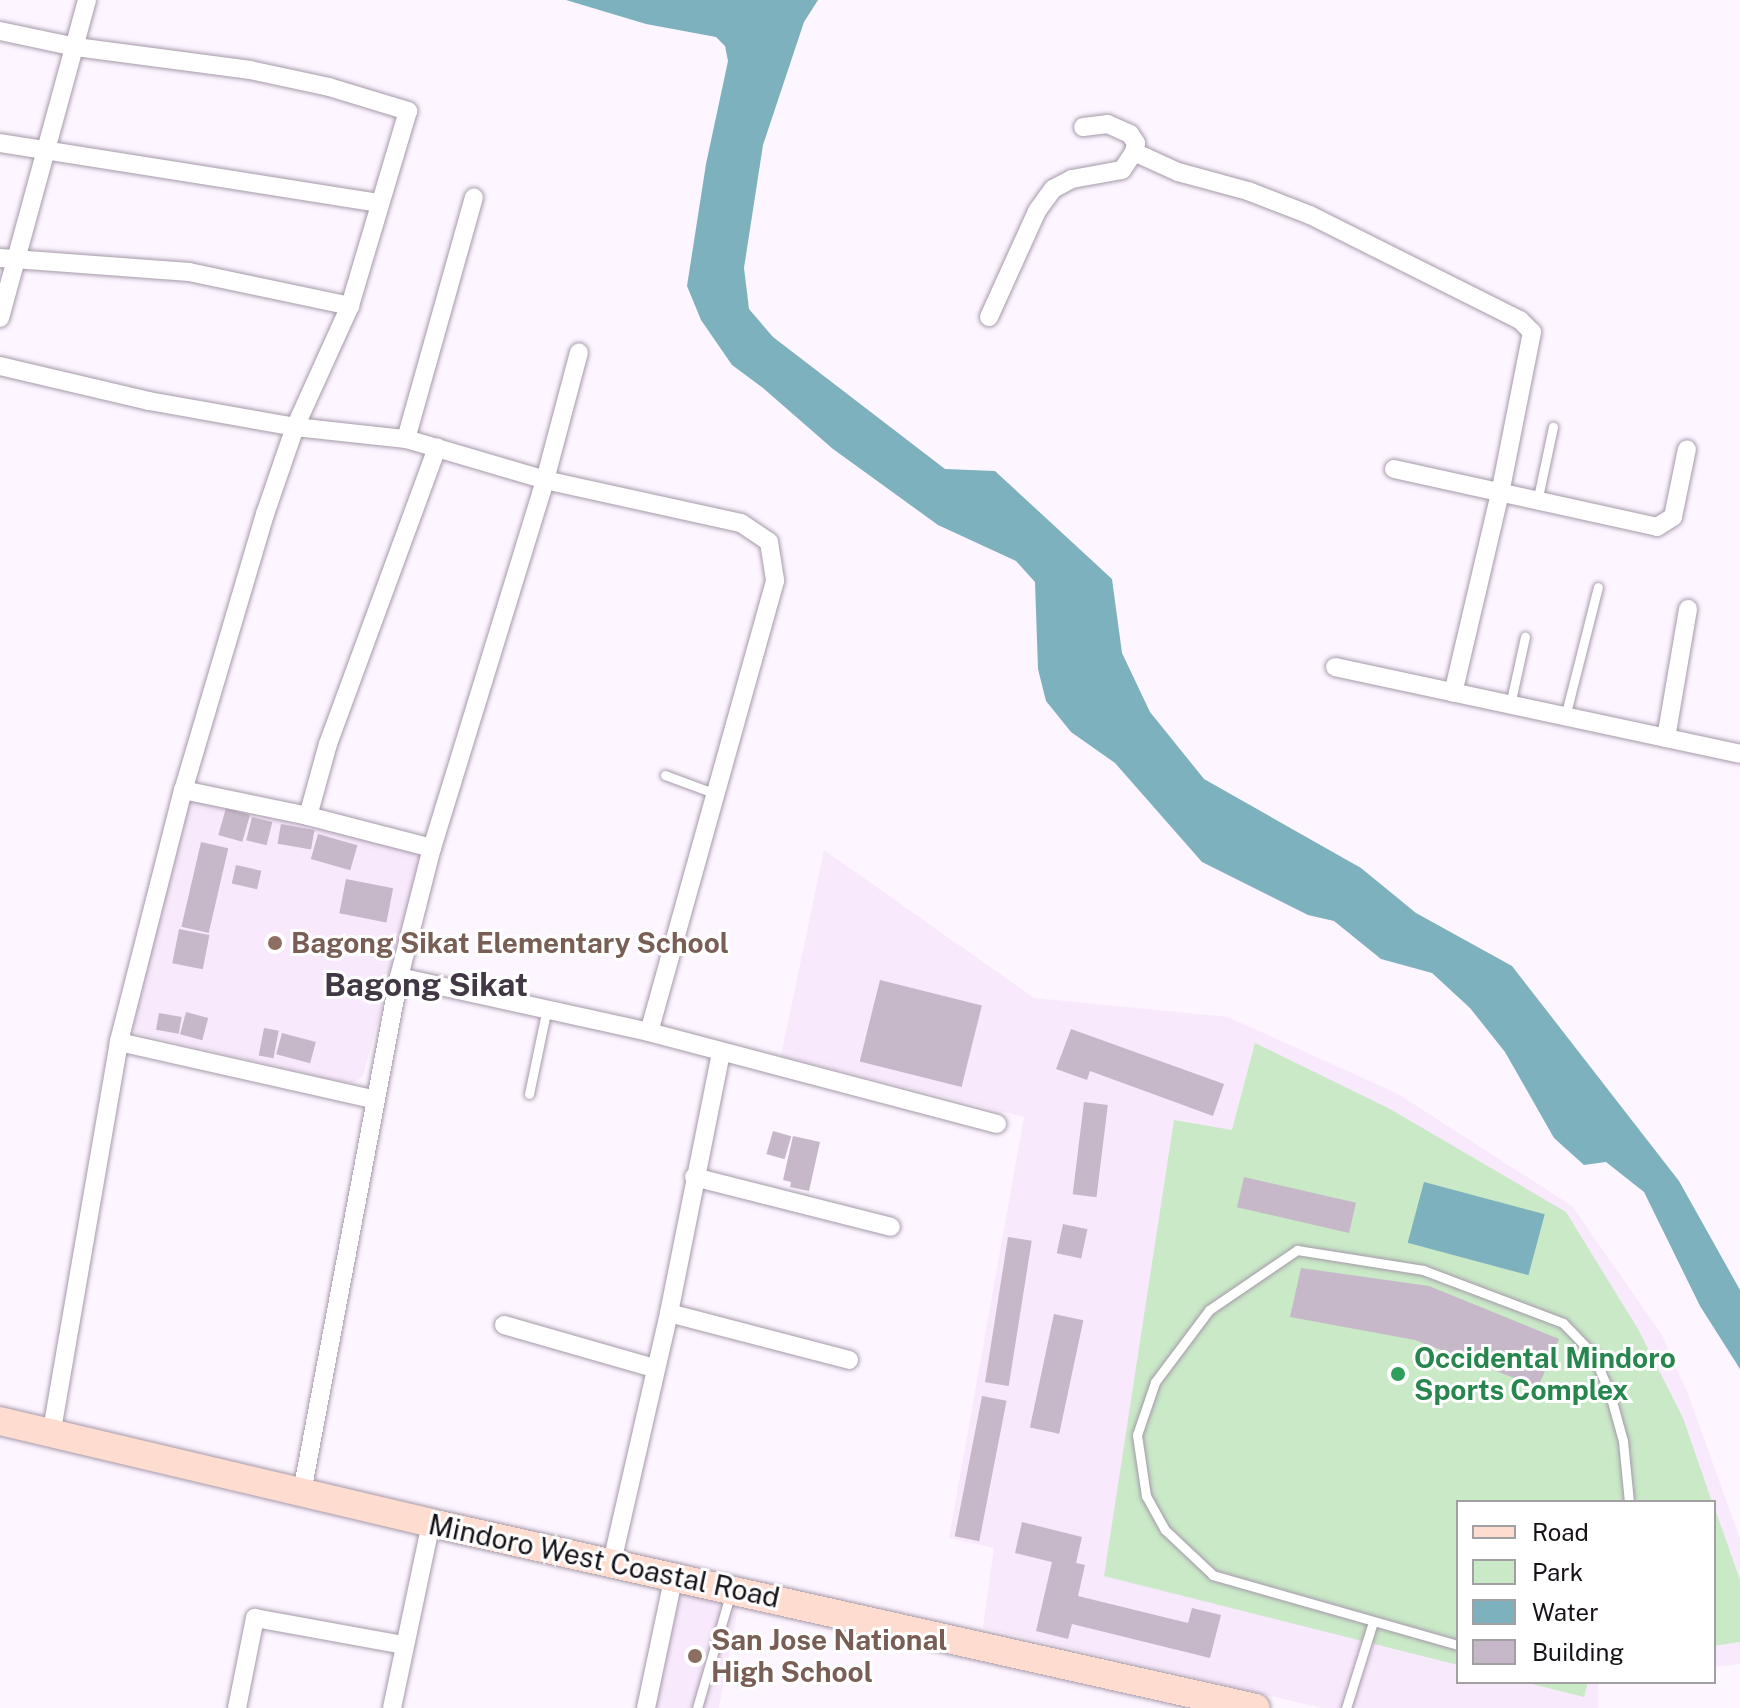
<!DOCTYPE html>
<style>
body{margin:0}
#map{position:relative;width:1740px;height:1708px;overflow:hidden;background:#fdf5ff;font-family:"Public Sans",sans-serif}
div>[style]{position:absolute}
.built>*{inset:0;background:#f8e9fc;transform-origin:0 0}
.green>*{inset:0;background:#c9e9c7}
.water>*{inset:0;background:#7cb1bd;transform-origin:0 0}
.building>*{inset:0;background:#c6b8c8;transform-origin:0 0}
.roads{filter:drop-shadow(0 0 2px #a599a9) drop-shadow(0 0 2px #a599a9)}
.service>*{height:9px;margin:-4.5px;padding:0 4.5px;transform-origin:4.5px;border-radius:4.5px;background:#fff}
.minor>*{height:18px;margin:-9px;padding:0 9px;transform-origin:9px;border-radius:9px;background:#fff}
.primary>*{height:28px;margin:-14px;padding:0 14px;transform-origin:14px;border-radius:14px;background:#feddd0}
.dots>*{width:22px;height:22px;translate:-50% -50%;box-sizing:border-box;border:4px solid #fff;border-radius:50%}
span{translate:-50% -50%;white-space:nowrap;text-align:center;line-height:1.15;-webkit-text-stroke:6px #fff;paint-order:stroke}
.education-label{font-size:28px;color:#785e54;font-weight:700}
.left{translate:0 -50%;text-align:left}
.leisure-label{font-size:28px;color:#27864d;font-weight:700}
.street-label{font-size:28px;color:#161218}
.quarter-label{font-size:32px;color:#413745;font-weight:700}
.legend{position:absolute;left:1456px;top:1500px;width:260px;height:184px;box-sizing:border-box;background:#fff;border:2px solid #a2a0a3;margin:0;padding:10px 14px;list-style:none;font-size:24px;color:#161218}
.legend li{display:flex;align-items:center;gap:16px;height:40px}
.legend b{width:40px;border:2px solid #a2a0a3}
</style>
<div id="map">
<div class="built">
<i style="clip-path:polygon(194px 797px,416px 851px,421px 860px,363px 1076px,351px 1084px,136px 1033px,130px 1025px,187px 800px)"></i>
<i style="clip-path:polygon(824px 850px,1034px 998px,1228px 1017px,1398px 1094px,1572px 1206px,1662px 1335px,1688px 1394px,1740px 1539px,1740px 1664px,1714px 1667px,1714px 1502px,1458px 1502px,1458px 1682px,1598px 1682px,1598px 1708px,1322px 1708px,983px 1628px,994px 1548px,949px 1538px,1024px 1117px,781px 1056px)"></i>
<i style="left:674px;top:1592px;width:66px;height:118px;rotate:11deg"></i>
</div>
<div class="green">
<i style="clip-path:polygon(1255px 1043px,1390px 1109px,1566px 1212px,1638px 1329px,1683px 1418px,1712px 1502px,1458px 1502px,1458px 1665px,1104px 1576px,1174px 1120px,1232px 1130px)"></i>
<i style="clip-path:polygon(1714px 1506px,1740px 1580px,1740px 1642px,1714px 1646px)"></i>
<i style="clip-path:polygon(1524px 1682px,1588px 1682px,1584px 1697px)"></i>
</div>
<div class="water">
<i style="clip-path:polygon(566px 0,818px 0,804px 22px,763px 145px,744px 268px,749px 309px,773px 337px,945px 469px,995px 471px,1112px 579px,1122px 653px,1150px 712px,1204px 779px,1361px 868px,1416px 913px,1512px 966px,1679px 1181px,1740px 1290px,1740px 1369px,1700px 1306px,1644px 1192px,1606px 1162px,1584px 1165px,1554px 1138px,1505px 1052px,1470px 1008px,1432px 973px,1381px 959px,1334px 921px,1308px 915px,1202px 862px,1115px 763px,1071px 732px,1046px 701px,1038px 669px,1035px 582px,1016px 561px,938px 525px,833px 449px,763px 388px,732px 365px,701px 320px,687px 286px,706px 164px,728px 61px,725px 46px,716px 37px,646px 24px)"></i>
<i style="left:1424px;top:1182px;width:125px;height:63px;rotate:15deg"></i>
</div>
<div class="building">
<i style="left:226px;top:808px;width:25px;height:28px;rotate:16deg"></i>
<i style="left:252px;top:817px;width:21px;height:24px;rotate:14deg"></i>
<i style="left:281px;top:824px;width:34px;height:20px;rotate:10deg"></i>
<i style="left:318px;top:834px;width:41px;height:26px;rotate:16deg"></i>
<i style="left:201px;top:842px;width:28px;height:87px;rotate:13deg"></i>
<i style="left:236px;top:865px;width:26px;height:19px;rotate:13deg"></i>
<i style="left:346px;top:879px;width:48px;height:35px;rotate:11deg"></i>
<i style="left:179px;top:929px;width:31px;height:35px;rotate:11deg"></i>
<i style="left:880px;top:980px;width:105px;height:84px;rotate:14deg"></i>
<i style="left:186px;top:1012px;width:23px;height:23px;rotate:15deg"></i>
<i style="left:159px;top:1013px;width:23px;height:17px;rotate:10deg"></i>
<i style="left:264px;top:1028px;width:15px;height:28px;rotate:11deg"></i>
<i style="clip-path:polygon(1071px 1029px,1224px 1084px,1213px 1116px,1090px 1071px,1087px 1080px,1056px 1069px)"></i>
<i style="left:282px;top:1033px;width:35px;height:22px;rotate:15deg"></i>
<i style="left:1084px;top:1102px;width:24px;height:93px;rotate:7deg"></i>
<i style="left:773px;top:1131px;width:19px;height:24px;rotate:16deg"></i>
<i style="clip-path:polygon(793px 1136px,820px 1142px,809px 1191px,790px 1187px,791px 1182px,783px 1180px)"></i>
<i style="left:1244px;top:1177px;width:115px;height:31px;rotate:13deg"></i>
<i style="left:1063px;top:1224px;width:25px;height:30px;rotate:12deg"></i>
<i style="left:1008px;top:1237px;width:24px;height:147px;rotate:9deg"></i>
<i style="clip-path:polygon(1301px 1268px,1429px 1286px,1559px 1339px,1538px 1387px,1415px 1340px,1290px 1317px)"></i>
<i style="left:1054px;top:1314px;width:30px;height:116px;rotate:12deg"></i>
<i style="left:982px;top:1396px;width:25px;height:143px;rotate:11deg"></i>
<i style="clip-path:polygon(1022px 1522px,1082px 1537px,1076px 1563px,1085px 1565px,1078px 1596px,1188px 1623px,1192px 1608px,1221px 1615px,1210px 1658px,1072px 1624px,1068px 1639px,1036px 1631px,1052px 1562px,1015px 1553px)"></i>
</div>
<div class="roads">
<div class="service">
<i style="left:1537px;top:502px;width:77px;rotate:-78deg"></i>
<i style="left:1510px;top:705px;width:70px;rotate:-77.6deg"></i>
<i style="left:1565px;top:717px;width:134px;rotate:-75.8deg"></i>
<i style="left:665px;top:775px;width:54px;rotate:20.4deg"></i>
<i style="left:529px;top:1094px;width:88px;rotate:-78.2deg"></i>
<i style="left:1458px;top:1645px;width:255px;rotate:-164.1deg"></i>
<i style="left:1213px;top:1575px;width:66px;rotate:-136.8deg"></i>
<i style="left:1165px;top:1530px;width:39px;rotate:-119deg"></i>
<i style="left:1146px;top:1496px;width:62px;rotate:-98.4deg"></i>
<i style="left:1137px;top:1435px;width:56px;rotate:-71.2deg"></i>
<i style="left:1155px;top:1382px;width:90px;rotate:-53.1deg"></i>
<i style="left:1209px;top:1310px;width:107px;rotate:-34.3deg"></i>
<i style="left:1297px;top:1250px;width:128px;rotate:9deg"></i>
<i style="left:1423px;top:1270px;width:150px;rotate:20.7deg"></i>
<i style="left:1563px;top:1323px;width:43px;rotate:45.9deg"></i>
<i style="left:1593px;top:1354px;width:43px;rotate:67deg"></i>
<i style="left:1610px;top:1394px;width:49px;rotate:74.5deg"></i>
<i style="left:1623px;top:1441px;width:61px;rotate:84.4deg"></i>
<i style="left:697px;top:1708px;width:121px;rotate:-73.7deg"></i>
<i style="left:1346px;top:1708px;width:90px;rotate:-72.6deg"></i>
</div>
<div class="minor">
<i style="left:0;top:31px;width:78px;rotate:11.9deg"></i>
<i style="left:76px;top:47px;width:176px;rotate:7.5deg"></i>
<i style="left:250px;top:70px;width:81px;rotate:12.1deg"></i>
<i style="left:329px;top:87px;width:83px;rotate:16.9deg"></i>
<i style="left:408px;top:111px;width:203px;rotate:106.6deg"></i>
<i style="left:350px;top:306px;width:133px;rotate:114.4deg"></i>
<i style="left:295px;top:427px;width:92px;rotate:109deg"></i>
<i style="left:265px;top:514px;width:288px;rotate:106.5deg"></i>
<i style="left:183px;top:790px;width:260px;rotate:104.3deg"></i>
<i style="left:119px;top:1042px;width:398px;rotate:99.8deg"></i>
<i style="left:0;top:143px;width:385px;rotate:9deg"></i>
<i style="left:1134px;top:152px;width:48px;rotate:24.4deg"></i>
<i style="left:1178px;top:172px;width:73px;rotate:15.2deg"></i>
<i style="left:1248px;top:191px;width:66px;rotate:21.2deg"></i>
<i style="left:1310px;top:215px;width:235px;rotate:26.6deg"></i>
<i style="left:1520px;top:320px;width:17px;rotate:45deg"></i>
<i style="left:1532px;top:332px;width:164px;rotate:101.2deg"></i>
<i style="left:1500px;top:493px;width:205px;rotate:103.2deg"></i>
<i style="left:0;top:258px;width:190px;rotate:4.2deg"></i>
<i style="left:189px;top:272px;width:165px;rotate:11.9deg"></i>
<i style="left:989px;top:317px;width:116px;rotate:-65.6deg"></i>
<i style="left:1037px;top:211px;width:27px;rotate:-54deg"></i>
<i style="left:1053px;top:189px;width:21px;rotate:-28deg"></i>
<i style="left:1072px;top:179px;width:51px;rotate:-10.2deg"></i>
<i style="left:1122px;top:170px;width:22px;rotate:-56deg"></i>
<i style="left:1134px;top:152px;width:9px;rotate:-77deg"></i>
<i style="left:1136px;top:143px;width:11px;rotate:-124deg"></i>
<i style="left:1130px;top:134px;width:24px;rotate:-156deg"></i>
<i style="left:1108px;top:124px;width:25px;rotate:173deg"></i>
<i style="left:0;top:318px;width:330px;rotate:-74.7deg"></i>
<i style="left:0;top:366px;width:153px;rotate:13.2deg"></i>
<i style="left:149px;top:401px;width:148px;rotate:10.1deg"></i>
<i style="left:295px;top:427px;width:112px;rotate:6.2deg"></i>
<i style="left:406px;top:439px;width:145px;rotate:16.4deg"></i>
<i style="left:545px;top:480px;width:201px;rotate:12.4deg"></i>
<i style="left:741px;top:523px;width:34px;rotate:34deg"></i>
<i style="left:769px;top:542px;width:39px;rotate:81deg"></i>
<i style="left:775px;top:581px;width:468px;rotate:105.6deg"></i>
<i style="left:406px;top:439px;width:251px;rotate:-74.3deg"></i>
<i style="left:1394px;top:469px;width:269px;rotate:12.4deg"></i>
<i style="left:1657px;top:527px;width:19px;rotate:-32deg"></i>
<i style="left:1673px;top:517px;width:69px;rotate:-78.4deg"></i>
<i style="left:1335px;top:667px;width:414px;rotate:12.1deg"></i>
<i style="left:1666px;top:738px;width:131px;rotate:-80.3deg"></i>
<i style="left:183px;top:790px;width:128px;rotate:11.7deg"></i>
<i style="left:308px;top:816px;width:128px;rotate:14.5deg"></i>
<i style="left:308px;top:816px;width:75px;rotate:-74.5deg"></i>
<i style="left:328px;top:744px;width:316px;rotate:-69.8deg"></i>
<i style="left:399px;top:977px;width:256px;rotate:12.4deg"></i>
<i style="left:649px;top:1032px;width:360px;rotate:14.8deg"></i>
<i style="left:119px;top:1042px;width:263px;rotate:12.7deg"></i>
<i style="left:694px;top:1177px;width:203px;rotate:14.2deg"></i>
<i style="left:669px;top:1313px;width:186px;rotate:14.6deg"></i>
<i style="left:504px;top:1325px;width:156px;rotate:16deg"></i>
<i style="left:302px;top:1492px;width:524px;rotate:-79.33deg"></i>
<i style="left:399px;top:977px;width:133px;rotate:-75.7deg"></i>
<i style="left:432px;top:848px;width:385px;rotate:-72.9deg"></i>
<i style="left:545px;top:480px;width:132px;rotate:-75.1deg"></i>
<i style="left:612px;top:1562px;width:255px;rotate:-77.1deg"></i>
<i style="left:669px;top:1313px;width:266px;rotate:-78.7deg"></i>
<i style="left:237px;top:1708px;width:92px;rotate:-78.7deg"></i>
<i style="left:255px;top:1618px;width:151px;rotate:10.3deg"></i>
<i style="left:392px;top:1708px;width:189px;rotate:-78.1deg"></i>
<i style="left:646px;top:1708px;width:136px;rotate:-78.1deg"></i>
</div>
<div class="primary">
<i style="left:0;top:1421px;width:443px;rotate:13.3deg"></i>
<i style="left:431px;top:1523px;width:845px;rotate:12.64deg"></i>
</div>
</div>
<div class="dots">
<i style="left:275px;top:943px;background:#8d6e63"></i>
<i style="left:1398px;top:1374px;background:#2e9e5b"></i>
<i style="left:695px;top:1656px;background:#8d6e63"></i>
</div>
<div class="education-label">
<span class="left" style="left:291px;top:943px">Bagong Sikat Elementary School</span>
<span class="left" style="left:711px;top:1656px">San Jose National<br>High School</span>
</div>
<div class="leisure-label">
<span class="left" style="left:1414px;top:1374px">Occidental Mindoro<br>Sports Complex</span>
</div>
<div class="street-label">
<span style="left:604px;top:1561px;rotate:12deg">Mindoro West Coastal Road</span>
</div>
<div class="quarter-label">
<span style="left:426px;top:985px">Bagong Sikat</span>
</div>
<ul class="legend">
<li><b style="height:10px;background:#feddd0"></b>Road</li>
<li><b style="height:22px;background:#c9e9c7"></b>Park</li>
<li><b style="height:22px;background:#7cb1bd"></b>Water</li>
<li><b style="height:22px;background:#c6b8c8"></b>Building</li>
</ul>
</div>
